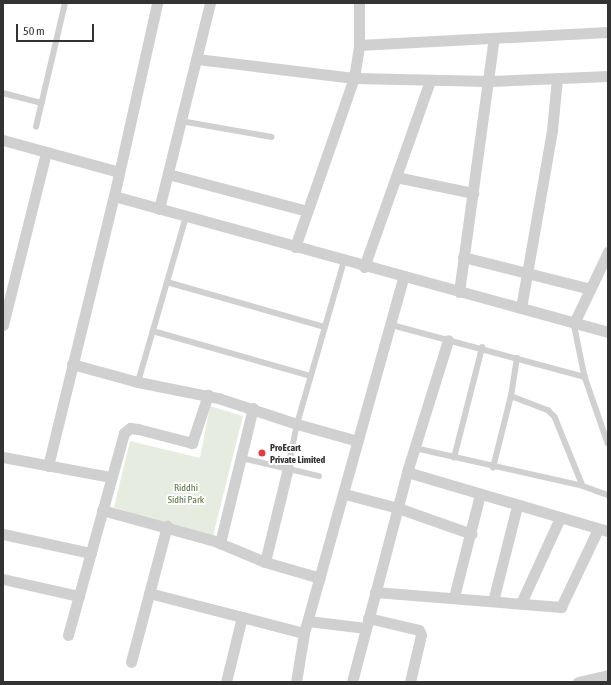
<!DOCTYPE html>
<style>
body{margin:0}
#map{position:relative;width:611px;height:685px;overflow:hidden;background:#fff;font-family:"Asap Condensed",sans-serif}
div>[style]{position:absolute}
.green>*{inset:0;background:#e6ecdf}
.service>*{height:5.5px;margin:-2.75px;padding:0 2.75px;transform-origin:2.75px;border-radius:2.75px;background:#d0d0d0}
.minor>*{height:11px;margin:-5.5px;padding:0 5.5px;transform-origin:5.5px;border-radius:5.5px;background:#d0d0d0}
.dots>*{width:11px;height:11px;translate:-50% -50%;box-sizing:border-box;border:2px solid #fff;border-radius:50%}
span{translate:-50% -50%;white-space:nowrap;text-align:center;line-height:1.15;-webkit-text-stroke:4px #fff;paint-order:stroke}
.poi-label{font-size:10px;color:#333;font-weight:700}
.left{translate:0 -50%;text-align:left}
.park-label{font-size:10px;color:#56703f}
.frame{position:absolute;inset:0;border:4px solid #333;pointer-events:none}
.scale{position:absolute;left:16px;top:24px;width:78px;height:18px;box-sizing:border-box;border:2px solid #333;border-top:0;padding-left:5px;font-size:12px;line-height:14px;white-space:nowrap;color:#333;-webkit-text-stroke:3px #fff;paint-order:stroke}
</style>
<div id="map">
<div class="green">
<i style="clip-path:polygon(210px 406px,243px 416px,212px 540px,114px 507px,130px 441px,200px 458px)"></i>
</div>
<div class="service">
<i style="left:3px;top:93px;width:40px;rotate:14.4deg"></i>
<i style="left:181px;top:121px;width:92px;rotate:10deg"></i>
<i style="left:36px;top:127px;width:127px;rotate:-76.8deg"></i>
<i style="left:167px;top:282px;width:164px;rotate:15.9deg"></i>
<i style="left:574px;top:323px;width:55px;rotate:78.5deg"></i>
<i style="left:585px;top:377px;width:70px;rotate:70.8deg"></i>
<i style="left:392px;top:325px;width:200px;rotate:15.1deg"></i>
<i style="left:153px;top:331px;width:164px;rotate:15.9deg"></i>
<i style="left:138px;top:382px;width:172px;rotate:-73.8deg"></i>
<i style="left:511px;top:396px;width:40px;rotate:21deg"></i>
<i style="left:548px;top:410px;width:10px;rotate:45deg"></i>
<i style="left:555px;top:417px;width:74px;rotate:67.9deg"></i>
<i style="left:415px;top:448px;width:172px;rotate:12.7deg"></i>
<i style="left:583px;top:486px;width:27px;rotate:20deg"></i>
<i style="left:242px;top:458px;width:79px;rotate:13.2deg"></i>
<i style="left:454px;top:458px;width:114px;rotate:-75.7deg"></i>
<i style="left:288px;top:468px;width:45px;rotate:-78.4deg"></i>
<i style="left:297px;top:424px;width:170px;rotate:-73.9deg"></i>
<i style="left:493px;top:468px;width:74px;rotate:-76deg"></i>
<i style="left:511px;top:396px;width:38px;rotate:-81deg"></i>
</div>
<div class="minor">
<i style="left:359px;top:45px;width:249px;rotate:-3deg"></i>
<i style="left:197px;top:59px;width:158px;rotate:6.9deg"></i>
<i style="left:354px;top:78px;width:135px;rotate:1.3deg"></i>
<i style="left:489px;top:81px;width:119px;rotate:-2.4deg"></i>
<i style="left:3px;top:140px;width:120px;rotate:15.4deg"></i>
<i style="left:168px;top:174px;width:144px;rotate:14.9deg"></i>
<i style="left:396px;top:177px;width:79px;rotate:11.7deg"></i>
<i style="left:114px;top:196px;width:512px;rotate:15.39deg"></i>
<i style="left:159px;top:209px;width:212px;rotate:-76.1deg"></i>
<i style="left:295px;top:247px;width:179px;rotate:-70.8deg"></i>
<i style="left:354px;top:78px;width:33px;rotate:-81deg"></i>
<i style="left:359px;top:45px;width:42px;rotate:-90deg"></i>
<i style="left:463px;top:257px;width:131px;rotate:14.1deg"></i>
<i style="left:364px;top:267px;width:197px;rotate:-70.5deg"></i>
<i style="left:459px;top:292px;width:256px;rotate:-82.2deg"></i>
<i style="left:521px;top:308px;width:181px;rotate:-80.1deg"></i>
<i style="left:552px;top:130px;width:52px;rotate:-84.5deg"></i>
<i style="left:574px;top:323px;width:79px;rotate:-64.4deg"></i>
<i style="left:3px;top:325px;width:177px;rotate:-76deg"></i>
<i style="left:72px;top:364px;width:68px;rotate:15.3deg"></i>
<i style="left:138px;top:382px;width:82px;rotate:11.3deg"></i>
<i style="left:218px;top:398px;width:83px;rotate:18.2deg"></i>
<i style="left:297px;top:424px;width:63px;rotate:15.6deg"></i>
<i style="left:3px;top:457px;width:110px;rotate:10.5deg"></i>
<i style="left:48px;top:466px;width:278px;rotate:-76.3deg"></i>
<i style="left:114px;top:196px;width:198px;rotate:-77.4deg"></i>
<i style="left:407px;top:472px;width:209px;rotate:16.4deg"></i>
<i style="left:345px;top:494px;width:55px;rotate:14.8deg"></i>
<i style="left:398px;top:508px;width:78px;rotate:19.4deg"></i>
<i style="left:102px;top:510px;width:114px;rotate:15.3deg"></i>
<i style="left:212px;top:540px;width:57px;rotate:22.5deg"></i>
<i style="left:265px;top:562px;width:57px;rotate:16.2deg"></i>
<i style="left:3px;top:534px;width:90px;rotate:12.2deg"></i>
<i style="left:220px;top:543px;width:139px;rotate:-76.3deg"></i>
<i style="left:265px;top:562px;width:97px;rotate:-76.3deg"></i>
<i style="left:3px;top:579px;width:78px;rotate:12.6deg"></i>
<i style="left:375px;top:592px;width:187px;rotate:4.6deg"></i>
<i style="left:561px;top:607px;width:86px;rotate:-64.6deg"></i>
<i style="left:149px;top:593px;width:160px;rotate:14.5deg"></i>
<i style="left:454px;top:597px;width:106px;rotate:-75.8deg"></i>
<i style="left:493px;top:601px;width:98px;rotate:-75.8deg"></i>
<i style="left:521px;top:603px;width:94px;rotate:-65.4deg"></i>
<i style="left:368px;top:618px;width:52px;rotate:13.2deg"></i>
<i style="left:419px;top:630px;width:5px;rotate:68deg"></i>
<i style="left:421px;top:635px;width:48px;rotate:103.2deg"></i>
<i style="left:308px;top:621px;width:58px;rotate:6.9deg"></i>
<i style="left:68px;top:635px;width:210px;rotate:-74.5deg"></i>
<i style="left:124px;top:433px;width:8px;rotate:-40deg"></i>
<i style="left:130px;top:428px;width:8px;rotate:7deg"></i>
<i style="left:138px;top:429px;width:56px;rotate:14.5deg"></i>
<i style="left:192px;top:443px;width:51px;rotate:-71.6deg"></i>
<i style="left:131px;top:662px;width:141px;rotate:-75.2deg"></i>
<i style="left:226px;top:682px;width:67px;rotate:-76.2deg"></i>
<i style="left:296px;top:682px;width:50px;rotate:-80.7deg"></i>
<i style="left:304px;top:633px;width:369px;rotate:-74.4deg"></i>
<i style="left:352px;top:682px;width:217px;rotate:-75.3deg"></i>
<i style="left:407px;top:472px;width:138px;rotate:-72.7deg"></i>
<i style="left:578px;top:682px;width:31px;rotate:-13deg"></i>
</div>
<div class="dots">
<i style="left:262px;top:453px;background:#e63946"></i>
</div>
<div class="poi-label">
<span class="left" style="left:270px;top:453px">ProEcart<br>Private Limited</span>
</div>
<div class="park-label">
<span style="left:186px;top:493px">Riddhi<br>Sidhi Park</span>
</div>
<div class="frame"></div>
<div class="scale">50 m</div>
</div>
